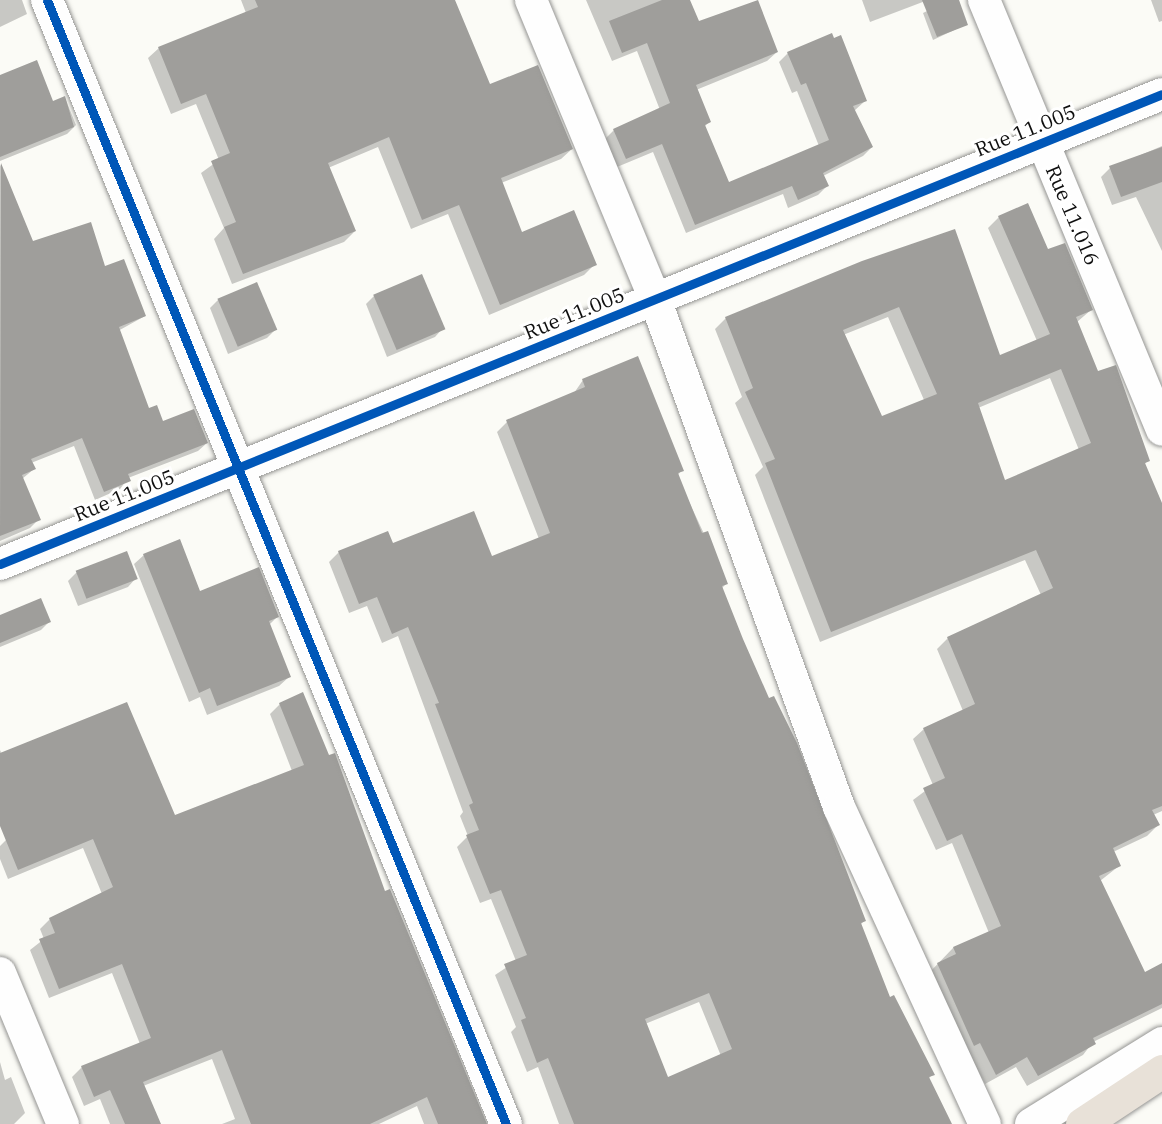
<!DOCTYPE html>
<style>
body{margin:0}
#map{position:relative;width:1162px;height:1124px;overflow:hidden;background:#fbfbf6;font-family:"IBM Plex Serif",serif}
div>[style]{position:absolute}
.shadow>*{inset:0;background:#0003}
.building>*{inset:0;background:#9f9e9b;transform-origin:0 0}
.roads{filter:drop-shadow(0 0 2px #959593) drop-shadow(0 0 2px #959593)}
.street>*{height:32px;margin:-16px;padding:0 16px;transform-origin:16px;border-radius:16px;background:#fefefe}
.highway>*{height:33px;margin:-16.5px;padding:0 16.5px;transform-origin:16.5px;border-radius:16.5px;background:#e8e1d8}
.cycleway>*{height:9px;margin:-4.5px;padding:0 4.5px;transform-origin:4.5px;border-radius:4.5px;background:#0057b8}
span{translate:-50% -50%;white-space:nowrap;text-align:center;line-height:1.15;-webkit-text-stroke:6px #fff;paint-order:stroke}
.street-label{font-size:20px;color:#0f0f0f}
</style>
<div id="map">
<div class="shadow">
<i style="clip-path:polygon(0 0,22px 0,27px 14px,0 27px)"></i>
<i style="clip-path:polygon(241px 0,454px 0,490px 86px,572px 149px,561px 159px,501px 183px,521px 234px,595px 264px,584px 275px,489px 315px,448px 214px,411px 229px,378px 147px,328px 168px,355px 231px,344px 242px,232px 284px,214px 239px,224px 228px,201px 173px,219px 160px,196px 104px,171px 114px,148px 58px,159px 48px,246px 13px)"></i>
<i style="clip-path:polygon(586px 0,689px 0,698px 23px,777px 52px,767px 61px,696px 90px,710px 121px,704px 127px,729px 184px,819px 146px,797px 91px,792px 93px,779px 62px,788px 53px,865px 101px,854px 111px,872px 147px,863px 156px,823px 176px,827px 186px,818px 195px,788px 208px,783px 194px,686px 233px,653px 152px,617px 167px,605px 139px,614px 130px,660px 110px,637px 51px,612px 61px)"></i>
<i style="clip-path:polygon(862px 0,928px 0,870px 22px)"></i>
<i style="clip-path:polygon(950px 0,957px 0,967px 24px,933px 40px,923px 13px)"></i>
<i style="clip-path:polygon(1151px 0,1162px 0,1162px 21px,1159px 22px)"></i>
<i style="clip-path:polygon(0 77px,53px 103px,65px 98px,76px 125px,67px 134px,0 161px)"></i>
<i style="clip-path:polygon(1162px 146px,1162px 251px,1136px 197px,1112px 205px,1101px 177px,1110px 168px)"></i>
<i style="clip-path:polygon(0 164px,32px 243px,104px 268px,145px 316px,118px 331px,148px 410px,162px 423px,207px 443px,198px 451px,128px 478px,120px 489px,95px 500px,74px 446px,31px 463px,34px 469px,22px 479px,39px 519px,30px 528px,0 541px)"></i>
<i style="clip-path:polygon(evenodd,999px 217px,1047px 251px,1091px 310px,1077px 322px,1098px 373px,1148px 460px,1144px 465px,1162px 507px,1162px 811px,1153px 815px,1158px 825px,1147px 836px,1113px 852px,1119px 866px,1100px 881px,1144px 974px,1162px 976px,1162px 1008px,1093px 1042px,1083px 1055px,1027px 1086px,1016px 1067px,985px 1084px,927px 975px,953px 948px,989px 933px,952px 843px,936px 850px,913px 800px,933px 785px,913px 739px,924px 729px,963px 711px,937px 649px,948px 638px,1041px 595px,1025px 560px,820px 642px,755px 475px,763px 467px,735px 403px,742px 397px,715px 329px,726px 318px,863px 262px,1000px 357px,1037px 341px,988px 228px,999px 217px,888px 317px,924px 400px,881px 418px,843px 335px,888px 317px,999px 217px,1050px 378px,1079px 450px,1004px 482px,978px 408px,1050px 378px)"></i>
<i style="clip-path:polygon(374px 296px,443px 328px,435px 337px,387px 357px,366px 304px)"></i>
<i style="clip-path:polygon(218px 300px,275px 330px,267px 338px,228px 354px,210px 308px)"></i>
<i style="clip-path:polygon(evenodd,583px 380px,682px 470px,677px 476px,727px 583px,722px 588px,742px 640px,864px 921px,860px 925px,890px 999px,933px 1074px,928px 1079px,950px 1124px,559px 1124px,538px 1067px,527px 1072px,511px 1032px,516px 1027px,495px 975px,516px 961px,491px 899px,480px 903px,457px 847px,468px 836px,460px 816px,463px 812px,398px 636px,382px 643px,367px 606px,349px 613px,329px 562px,339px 552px,392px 545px,491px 558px,539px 539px,497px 432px,507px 422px,574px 393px,583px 380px,699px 1002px,721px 1056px,667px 1079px,645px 1024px,699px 1002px)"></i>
<i style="clip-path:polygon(126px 553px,136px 578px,128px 587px,78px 606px,68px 581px,76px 573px)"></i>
<i style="clip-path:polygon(144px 555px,199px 593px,278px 616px,269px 625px,289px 677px,279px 686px,207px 715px,200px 697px,189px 702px,134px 564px)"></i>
<i style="clip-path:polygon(0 616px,49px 622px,41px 630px,0 647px)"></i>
<i style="clip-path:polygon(280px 704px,384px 893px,486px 1124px,424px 1124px,417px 1106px,379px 1124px,222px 1124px,235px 1119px,212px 1059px,143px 1086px,159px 1124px,110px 1124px,100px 1099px,84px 1106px,72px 1077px,82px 1067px,140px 1044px,112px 973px,49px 998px,30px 950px,44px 939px,40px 929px,50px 919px,102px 894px,83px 848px,8px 879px,0 859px,0 846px,6px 840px,0 750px,2px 754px,174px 817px,292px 771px,270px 714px)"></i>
<i style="clip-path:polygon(0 1062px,5px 1080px,11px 1077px,25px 1113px,14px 1124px,0 1124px)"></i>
</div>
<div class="building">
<i style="clip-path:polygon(255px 0,455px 0,490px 84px,538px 65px,573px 149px,501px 178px,522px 232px,574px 210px,597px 265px,500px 305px,459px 205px,422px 220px,389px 137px,328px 163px,356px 231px,243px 274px,224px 227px,236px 222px,211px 161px,230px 153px,206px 94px,181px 104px,158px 47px,258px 7px)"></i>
<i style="clip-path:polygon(662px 0,690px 0,699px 21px,758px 0,778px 52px,696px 85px,711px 122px,705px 125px,729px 182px,829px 140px,806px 83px,801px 85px,787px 52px,832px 33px,834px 38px,841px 35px,867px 101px,853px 106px,873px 147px,823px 173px,829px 186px,798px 200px,792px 186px,695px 225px,662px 144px,626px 159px,613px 129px,670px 103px,647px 43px,622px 53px,609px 21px)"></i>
<i style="clip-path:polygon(922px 0,959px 0,968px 25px,937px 37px)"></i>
<i style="clip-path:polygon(37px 60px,53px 101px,65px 96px,74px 127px,0 157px,0 75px)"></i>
<i style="clip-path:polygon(1162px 147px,1162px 182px,1121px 197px,1109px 166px)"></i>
<i style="clip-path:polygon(1px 163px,33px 241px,91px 222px,105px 266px,124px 259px,146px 316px,119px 327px,149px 408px,157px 405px,163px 421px,194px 409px,208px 443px,128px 474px,131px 481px,104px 492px,82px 438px,31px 459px,36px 469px,22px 475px,41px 520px,0 536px)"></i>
<i style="clip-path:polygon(evenodd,1028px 203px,1048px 249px,1065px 243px,1093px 310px,1076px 317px,1098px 371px,1116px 365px,1150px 461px,1145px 463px,1162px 503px,1162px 806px,1152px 810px,1160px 825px,1113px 848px,1121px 866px,1099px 876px,1145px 972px,1162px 963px,1162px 1004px,1093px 1038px,1096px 1044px,1038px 1076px,1027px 1057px,996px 1075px,980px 1043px,974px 1046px,937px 963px,956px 954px,953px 947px,1001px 926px,962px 834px,947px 841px,923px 788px,945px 778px,923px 728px,975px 704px,947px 637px,1053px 588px,1036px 550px,831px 632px,765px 463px,775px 459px,745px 392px,753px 388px,725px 317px,862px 261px,955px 229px,1000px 355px,1050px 334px,998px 216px,1028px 203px,899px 307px,937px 394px,882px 416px,843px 330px,899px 307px,1028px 203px,1061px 369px,1091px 443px,1005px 480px,978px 403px,1061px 369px)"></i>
<i style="left:422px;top:274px;width:60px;height:53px;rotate:67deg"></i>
<i style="left:257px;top:282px;width:52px;height:43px;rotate:67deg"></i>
<i style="clip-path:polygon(evenodd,638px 356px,684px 471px,678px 473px,702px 533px,708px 531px,728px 584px,722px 586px,743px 639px,769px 698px,774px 696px,797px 743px,866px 921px,861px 923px,890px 997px,894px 995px,935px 1075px,929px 1077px,952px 1124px,574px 1124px,548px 1058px,537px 1063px,521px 1020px,526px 1018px,504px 964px,527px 955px,501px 890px,490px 894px,466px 835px,479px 830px,469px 805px,473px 803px,435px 704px,439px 703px,408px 627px,392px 634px,377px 597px,359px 604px,338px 551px,388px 531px,393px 543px,474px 511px,492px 556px,550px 533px,506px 420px,585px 387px,582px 379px,638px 356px,709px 993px,732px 1049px,668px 1077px,645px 1019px,709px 993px)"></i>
<i style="clip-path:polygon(180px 539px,200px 591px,259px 567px,279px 617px,269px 621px,291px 677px,217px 706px,210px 688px,199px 693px,143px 554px)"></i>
<i style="left:127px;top:551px;width:30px;height:55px;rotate:69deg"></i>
<i style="clip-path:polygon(41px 598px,51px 622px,0 643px,0 615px)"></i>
<i style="clip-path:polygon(303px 692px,329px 755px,335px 753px,385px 891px,390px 889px,487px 1124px,438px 1124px,427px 1097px,370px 1124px,251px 1124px,222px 1050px,143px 1082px,161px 1124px,125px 1124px,110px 1090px,94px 1097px,81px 1066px,151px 1038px,122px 964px,59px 989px,39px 939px,55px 933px,49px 918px,113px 887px,93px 839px,18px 870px,0 826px,0 753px,127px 702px,175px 815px,304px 765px,279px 703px)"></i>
</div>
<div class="roads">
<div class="street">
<i style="left:47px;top:0;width:1214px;rotate:67.79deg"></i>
<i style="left:531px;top:0;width:324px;rotate:67.5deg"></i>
<i style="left:655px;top:299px;width:540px;rotate:70.09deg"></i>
<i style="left:839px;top:807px;width:349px;rotate:65.3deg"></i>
<i style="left:984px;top:0;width:465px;rotate:67.5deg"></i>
<i style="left:0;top:564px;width:1253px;rotate:-22.02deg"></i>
<i style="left:0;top:973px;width:164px;rotate:67.4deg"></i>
<i style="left:1031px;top:1124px;width:154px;rotate:-31.7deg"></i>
</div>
<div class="highway">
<i style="left:1082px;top:1124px;width:96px;rotate:-33.5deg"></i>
</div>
</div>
<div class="cycleway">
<i style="left:47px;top:0;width:1214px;rotate:67.79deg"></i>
<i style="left:0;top:564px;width:1253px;rotate:-22.02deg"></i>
</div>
<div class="street-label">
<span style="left:1025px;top:130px;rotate:-22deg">Rue 11.005</span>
<span style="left:1073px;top:215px;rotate:67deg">Rue 11.016</span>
<span style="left:574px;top:313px;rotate:-22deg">Rue 11.005</span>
<span style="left:124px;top:495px;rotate:-22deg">Rue 11.005</span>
</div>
</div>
